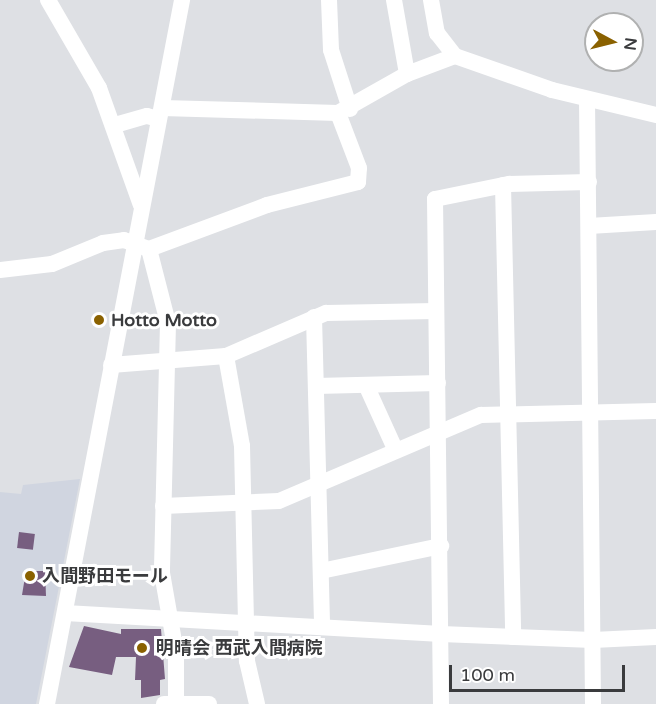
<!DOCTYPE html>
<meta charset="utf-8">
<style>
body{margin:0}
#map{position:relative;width:656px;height:704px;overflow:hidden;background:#dee0e4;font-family:"Varela Round","Noto Sans JP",sans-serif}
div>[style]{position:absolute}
.built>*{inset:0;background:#d0d5e0}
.building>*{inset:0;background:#775e80;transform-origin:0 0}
.minor>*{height:16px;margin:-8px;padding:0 8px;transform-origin:8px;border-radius:8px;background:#fff}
.dots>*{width:16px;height:16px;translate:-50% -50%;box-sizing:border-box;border:3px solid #fff;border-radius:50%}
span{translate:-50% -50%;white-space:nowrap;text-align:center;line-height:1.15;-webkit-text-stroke:6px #fff;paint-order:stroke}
.poi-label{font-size:18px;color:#3a3b3d;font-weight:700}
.left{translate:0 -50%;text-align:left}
.north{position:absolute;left:584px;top:12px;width:60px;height:60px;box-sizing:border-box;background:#fff;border:2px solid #b0b1b1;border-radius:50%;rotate:97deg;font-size:16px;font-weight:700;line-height:24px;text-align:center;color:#3a3b3d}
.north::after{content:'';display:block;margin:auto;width:21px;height:27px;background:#8a6100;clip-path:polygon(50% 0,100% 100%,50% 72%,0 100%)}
.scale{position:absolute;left:449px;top:665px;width:176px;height:27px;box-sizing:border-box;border:3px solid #3a3b3d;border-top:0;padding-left:8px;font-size:18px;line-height:21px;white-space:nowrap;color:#3a3b3d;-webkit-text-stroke:4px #fff;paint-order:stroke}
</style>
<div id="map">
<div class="built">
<i style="clip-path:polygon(80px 479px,36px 704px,0 704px,0 492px,21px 494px,23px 485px)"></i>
</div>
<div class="building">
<i style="left:19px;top:532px;width:16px;height:16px;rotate:7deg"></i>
<i style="clip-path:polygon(26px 571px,45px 571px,46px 596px,22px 595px)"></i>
<i style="clip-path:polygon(84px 626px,121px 634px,121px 629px,161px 629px,165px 679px,160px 680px,160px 695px,141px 698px,141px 680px,135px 680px,136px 657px,116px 657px,112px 675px,69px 667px)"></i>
</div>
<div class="minor">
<i style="left:48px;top:0;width:102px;rotate:59.9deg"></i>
<i style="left:99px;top:88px;width:124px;rotate:70.3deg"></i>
<i style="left:329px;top:0;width:50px;rotate:87.7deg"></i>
<i style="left:331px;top:50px;width:62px;rotate:72.1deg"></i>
<i style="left:394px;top:0;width:75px;rotate:80deg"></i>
<i style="left:431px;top:0;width:34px;rotate:80deg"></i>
<i style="left:437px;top:33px;width:29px;rotate:52deg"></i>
<i style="left:455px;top:56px;width:103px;rotate:19.3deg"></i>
<i style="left:552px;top:90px;width:107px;rotate:13.5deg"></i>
<i style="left:587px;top:99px;width:605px;rotate:89.43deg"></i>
<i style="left:162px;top:108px;width:176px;rotate:1.6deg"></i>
<i style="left:338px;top:113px;width:79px;rotate:-29.5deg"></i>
<i style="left:407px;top:74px;width:51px;rotate:-20.6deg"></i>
<i style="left:115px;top:125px;width:33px;rotate:-16deg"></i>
<i style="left:147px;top:116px;width:12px;rotate:14deg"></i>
<i style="left:503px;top:185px;width:452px;rotate:88.7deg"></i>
<i style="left:589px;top:226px;width:67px;rotate:-3.4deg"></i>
<i style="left:149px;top:249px;width:126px;rotate:-20.4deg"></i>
<i style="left:267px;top:205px;width:94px;rotate:-14.2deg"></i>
<i style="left:358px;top:182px;width:14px;rotate:-86deg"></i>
<i style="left:359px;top:168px;width:59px;rotate:-110.9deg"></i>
<i style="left:0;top:270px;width:52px;rotate:-6.6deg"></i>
<i style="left:52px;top:264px;width:55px;rotate:-22.4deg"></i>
<i style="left:103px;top:243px;width:21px;rotate:-8deg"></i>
<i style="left:124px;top:240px;width:27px;rotate:20deg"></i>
<i style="left:149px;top:249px;width:76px;rotate:75.6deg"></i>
<i style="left:168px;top:323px;width:250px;rotate:91.4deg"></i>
<i style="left:162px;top:573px;width:80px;rotate:80deg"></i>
<i style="left:176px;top:652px;width:52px;rotate:90deg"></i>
<i style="left:314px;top:317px;width:310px;rotate:88.5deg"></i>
<i style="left:226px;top:356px;width:91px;rotate:79.9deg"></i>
<i style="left:242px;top:446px;width:215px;rotate:88.7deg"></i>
<i style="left:247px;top:661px;width:44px;rotate:76.9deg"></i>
<i style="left:111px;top:365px;width:115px;rotate:-4.5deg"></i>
<i style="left:226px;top:356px;width:109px;rotate:-23.3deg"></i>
<i style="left:326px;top:313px;width:110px;rotate:-1deg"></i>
<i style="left:366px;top:385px;width:72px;rotate:65.6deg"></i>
<i style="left:316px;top:386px;width:122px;rotate:-1.4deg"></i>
<i style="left:163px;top:506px;width:116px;rotate:-2.5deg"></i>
<i style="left:279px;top:501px;width:220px;rotate:-23.1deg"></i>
<i style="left:481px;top:415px;width:175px;rotate:-1.3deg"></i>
<i style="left:321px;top:571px;width:123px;rotate:-11.8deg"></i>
<i style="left:65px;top:613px;width:377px;rotate:3.2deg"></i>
<i style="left:441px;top:634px;width:152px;rotate:2.3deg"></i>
<i style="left:593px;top:640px;width:63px;rotate:-2.7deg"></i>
<i style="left:47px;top:704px;width:717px;rotate:-79.14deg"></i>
<i style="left:164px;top:704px;width:45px"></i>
<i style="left:441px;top:704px;width:505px;rotate:-90.68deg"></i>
<i style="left:435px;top:199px;width:76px;rotate:-11.5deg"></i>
<i style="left:509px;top:184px;width:80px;rotate:-1.4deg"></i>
</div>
<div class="dots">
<i style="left:99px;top:320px;background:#8a6100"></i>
<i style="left:30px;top:576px;background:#8a6100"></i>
<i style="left:142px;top:648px;background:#8a6100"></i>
</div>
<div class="poi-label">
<span class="left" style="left:111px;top:320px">Hotto Motto</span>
<span class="left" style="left:42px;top:576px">入間野田モール</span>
<span class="left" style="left:156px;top:648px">明晴会 西武入間病院</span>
</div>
<div class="north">N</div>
<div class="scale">100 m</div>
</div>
